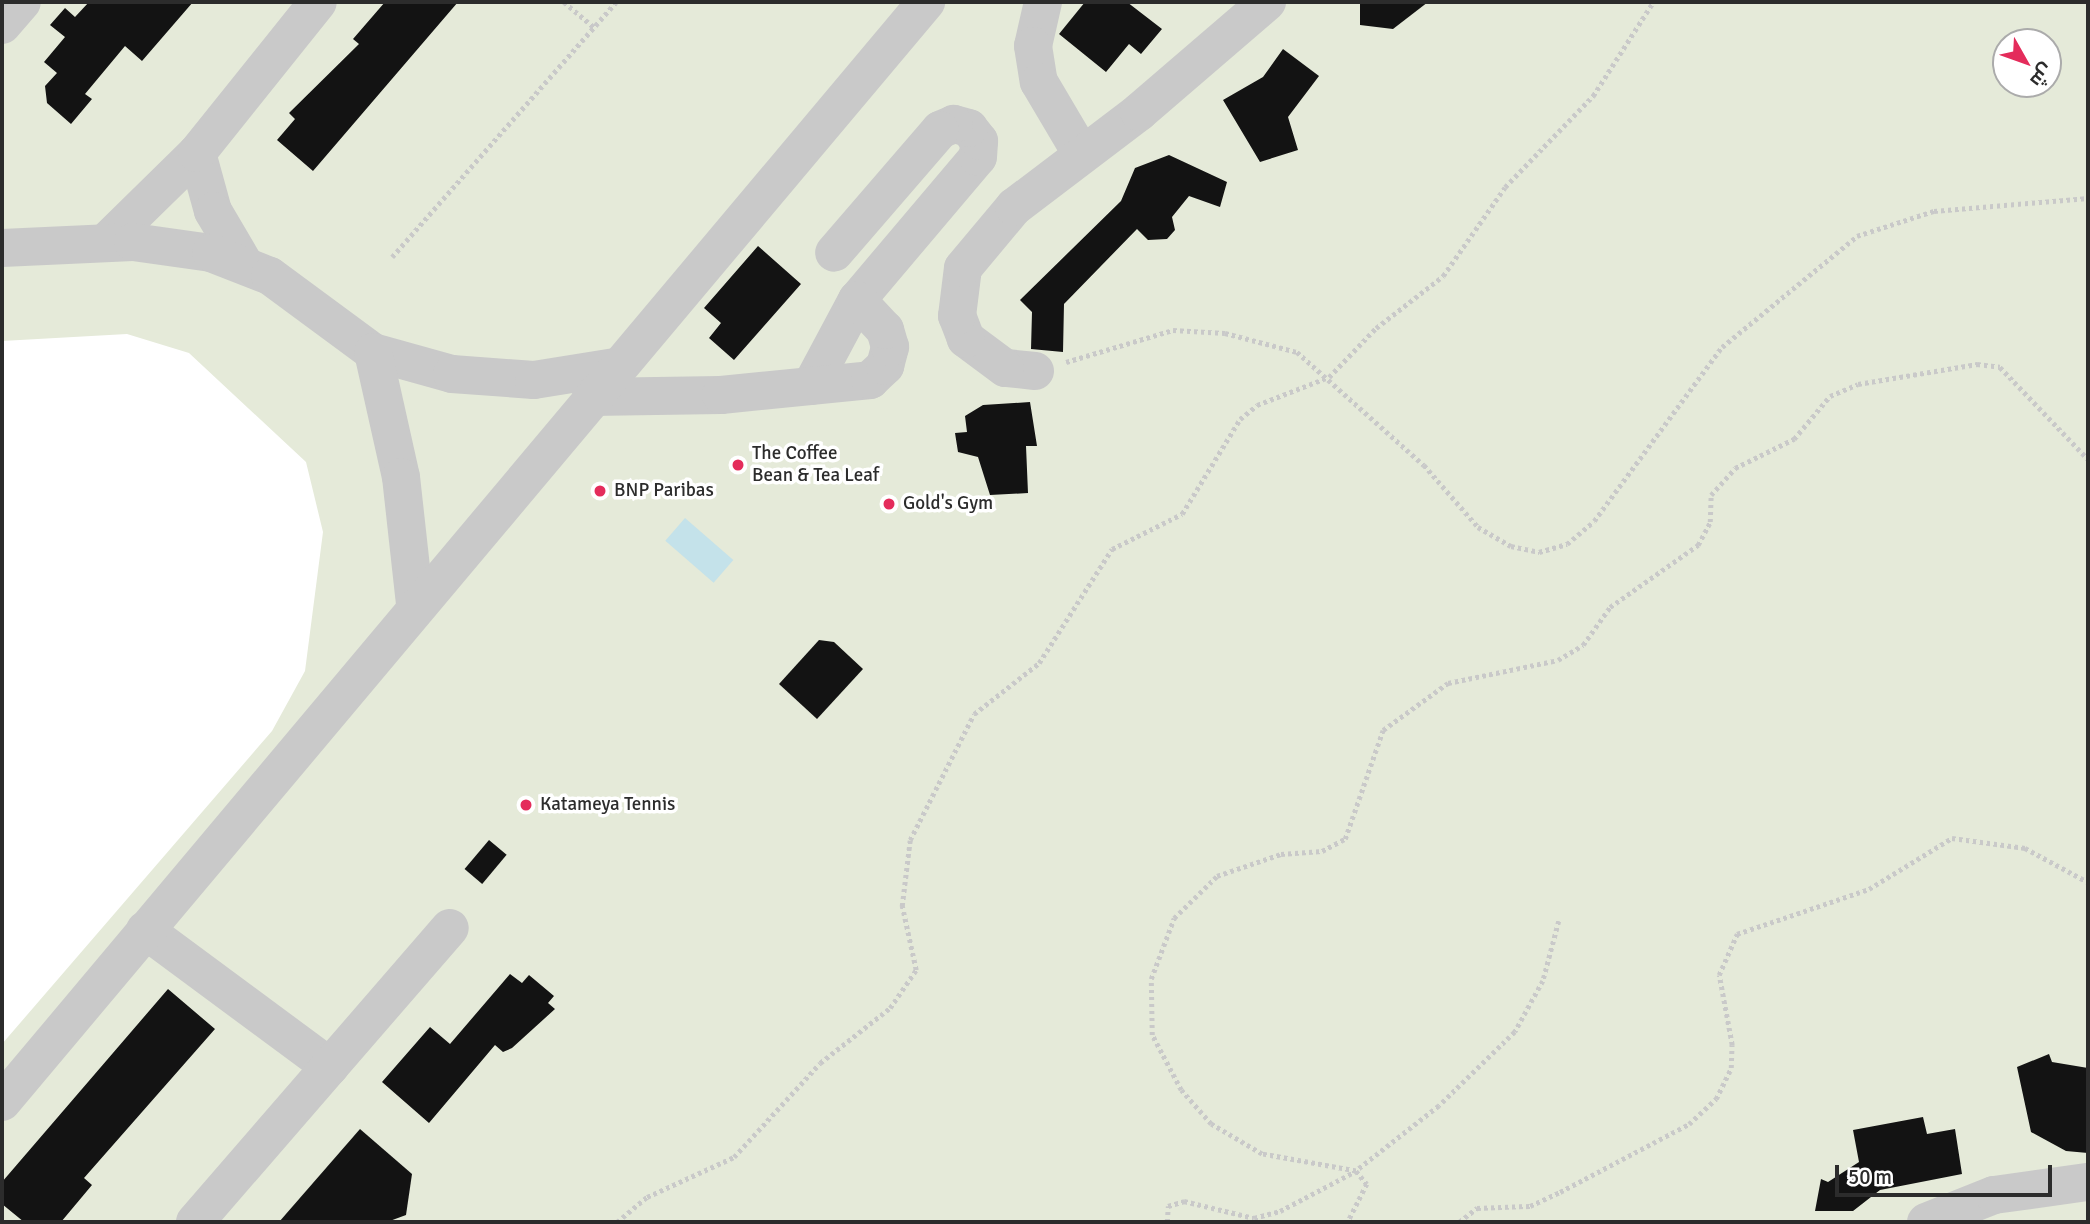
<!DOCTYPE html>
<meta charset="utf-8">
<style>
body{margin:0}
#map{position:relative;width:2090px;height:1224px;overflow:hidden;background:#fff;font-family:Signika,Cairo,sans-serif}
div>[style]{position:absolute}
.green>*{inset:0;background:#e5ead9}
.water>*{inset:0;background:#c4e2ea;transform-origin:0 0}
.building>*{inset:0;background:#131313;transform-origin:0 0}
.path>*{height:4.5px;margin-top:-2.25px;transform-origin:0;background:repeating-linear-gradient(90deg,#c9c9c9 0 3.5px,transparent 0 7px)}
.minor>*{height:38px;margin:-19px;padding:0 19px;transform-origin:19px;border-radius:19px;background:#c9c9c9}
.dots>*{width:19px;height:19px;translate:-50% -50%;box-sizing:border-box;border:4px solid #fff;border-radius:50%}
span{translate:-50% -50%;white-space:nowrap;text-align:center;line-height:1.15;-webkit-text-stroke:7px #fff;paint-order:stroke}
.poi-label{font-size:19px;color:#2c2c2c}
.left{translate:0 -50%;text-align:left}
.frame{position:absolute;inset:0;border:4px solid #2c2c2c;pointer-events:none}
.north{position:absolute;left:1992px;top:28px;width:70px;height:70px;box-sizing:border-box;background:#fff;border:2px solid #ababab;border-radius:50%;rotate:130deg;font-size:19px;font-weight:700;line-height:28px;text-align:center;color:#2c2c2c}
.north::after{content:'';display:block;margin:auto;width:24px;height:32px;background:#e42c5b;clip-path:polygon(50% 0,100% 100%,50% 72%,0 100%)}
.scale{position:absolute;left:1835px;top:1165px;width:217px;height:32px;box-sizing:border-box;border:4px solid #2c2c2c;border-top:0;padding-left:9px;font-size:21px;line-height:24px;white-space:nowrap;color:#2c2c2c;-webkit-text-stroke:5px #fff;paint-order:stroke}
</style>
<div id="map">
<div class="green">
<i style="clip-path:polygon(evenodd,2px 2px,2088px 2px,2088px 1222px,2px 1222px,2px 1044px,272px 731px,305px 671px,323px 532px,306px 462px,189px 353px,127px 334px,2px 341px,2px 2px,2006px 42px,2048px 42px,2048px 84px,2006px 84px,2006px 42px)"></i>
</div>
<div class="water">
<i style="left:685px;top:518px;width:64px;height:30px;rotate:41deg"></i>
</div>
<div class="building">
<i style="clip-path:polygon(89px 2px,193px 2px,142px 61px,125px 46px,85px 94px,92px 99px,71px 124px,47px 103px,45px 86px,57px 73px,44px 62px,65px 37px,50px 25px,65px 8px,75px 17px)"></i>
<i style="clip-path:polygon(385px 2px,458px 2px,313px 171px,277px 140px,295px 119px,289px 113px,359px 44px,353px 39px)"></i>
<i style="clip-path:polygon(1085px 2px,1127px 2px,1162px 29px,1141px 54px,1129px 44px,1106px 72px,1059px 34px)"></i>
<i style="clip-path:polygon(1360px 2px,1428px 2px,1393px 29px,1360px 25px)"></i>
<i style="clip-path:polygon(1283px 49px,1319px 76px,1288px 117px,1298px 150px,1260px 162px,1223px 100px,1263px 77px)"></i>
<i style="clip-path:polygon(1169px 155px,1227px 182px,1220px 207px,1189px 196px,1172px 217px,1175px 230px,1167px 239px,1148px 240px,1137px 229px,1064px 304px,1063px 352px,1031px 349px,1032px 312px,1020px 300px,1121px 201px,1135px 168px)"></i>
<i style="clip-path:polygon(758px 246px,801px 284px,734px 360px,709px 338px,721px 323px,704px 308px)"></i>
<i style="clip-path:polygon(1030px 402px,1037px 446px,1026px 446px,1028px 493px,990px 495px,978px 457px,958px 452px,955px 433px,967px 432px,965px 416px,983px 405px)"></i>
<i style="clip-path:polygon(819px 640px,834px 642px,863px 669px,817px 719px,779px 684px)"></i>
<i style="left:489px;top:840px;width:23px;height:38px;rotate:40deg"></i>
<i style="clip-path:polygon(510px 974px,522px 983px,529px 975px,554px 996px,548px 1003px,555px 1009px,512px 1048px,503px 1052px,495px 1045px,429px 1123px,382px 1082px,430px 1027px,450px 1044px)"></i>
<i style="clip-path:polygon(168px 989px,215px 1029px,84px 1178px,92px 1185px,61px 1222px,24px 1222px,2px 1204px,2px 1182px)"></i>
<i style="clip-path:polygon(2049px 1054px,2052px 1062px,2088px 1068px,2088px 1153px,2066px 1151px,2031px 1132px,2017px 1067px)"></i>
<i style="clip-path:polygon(1923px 1117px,1927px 1134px,1955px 1129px,1962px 1174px,1880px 1190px,1853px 1211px,1815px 1211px,1821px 1179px,1828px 1182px,1859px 1162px,1853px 1130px)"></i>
<i style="clip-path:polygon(360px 1129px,412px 1174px,406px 1215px,387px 1222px,279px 1222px)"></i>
</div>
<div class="path">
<i style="left:564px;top:2px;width:39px;rotate:40deg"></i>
<i style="left:392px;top:257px;width:339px;rotate:-48.7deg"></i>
<i style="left:1066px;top:362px;width:112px;rotate:-16.7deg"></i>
<i style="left:1173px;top:330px;width:52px;rotate:3.3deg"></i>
<i style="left:1225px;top:333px;width:74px;rotate:14.8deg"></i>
<i style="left:1297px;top:352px;width:170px;rotate:41.7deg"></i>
<i style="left:1424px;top:465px;width:82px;rotate:48.9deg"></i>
<i style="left:1478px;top:527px;width:38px;rotate:30deg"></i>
<i style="left:1511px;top:546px;width:29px;rotate:12deg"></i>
<i style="left:1539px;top:552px;width:29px;rotate:-16deg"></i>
<i style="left:1567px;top:544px;width:35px;rotate:-40deg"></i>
<i style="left:1594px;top:521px;width:216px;rotate:-53.7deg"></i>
<i style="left:1722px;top:347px;width:175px;rotate:-39.4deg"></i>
<i style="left:1857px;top:236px;width:81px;rotate:-18deg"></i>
<i style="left:1934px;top:211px;width:155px;rotate:-4.8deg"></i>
<i style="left:1559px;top:921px;width:62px;rotate:104.9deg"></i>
<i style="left:1543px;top:981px;width:58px;rotate:118.8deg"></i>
<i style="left:1515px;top:1032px;width:106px;rotate:135.8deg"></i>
<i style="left:1439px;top:1106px;width:105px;rotate:141.9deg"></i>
<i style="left:1356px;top:1171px;width:96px;rotate:-169.7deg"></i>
<i style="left:1262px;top:1154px;width:59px;rotate:-149.5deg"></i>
<i style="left:1211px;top:1124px;width:45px;rotate:-131.4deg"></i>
<i style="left:1181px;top:1090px;width:62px;rotate:-117.8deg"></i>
<i style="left:1152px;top:1035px;width:56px;rotate:-91deg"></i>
<i style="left:1151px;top:979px;width:65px;rotate:-69.3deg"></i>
<i style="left:1174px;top:918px;width:60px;rotate:-44.3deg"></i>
<i style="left:1217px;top:876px;width:68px;rotate:-19deg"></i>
<i style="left:1281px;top:854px;width:41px;rotate:-4.2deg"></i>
<i style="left:1322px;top:851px;width:26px;rotate:-28deg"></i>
<i style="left:1345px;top:839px;width:115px;rotate:-70.8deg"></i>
<i style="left:1383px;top:730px;width:80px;rotate:-35.9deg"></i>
<i style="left:1448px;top:683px;width:112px;rotate:-11.8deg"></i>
<i style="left:1558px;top:660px;width:29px;rotate:-31deg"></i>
<i style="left:1583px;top:645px;width:47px;rotate:-54.6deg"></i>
<i style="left:1610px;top:607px;width:108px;rotate:-35.2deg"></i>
<i style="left:1698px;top:545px;width:26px;rotate:-62deg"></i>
<i style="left:1710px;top:522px;width:27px;rotate:-88deg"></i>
<i style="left:1711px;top:495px;width:36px;rotate:-48deg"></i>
<i style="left:1735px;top:468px;width:66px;rotate:-26.2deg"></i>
<i style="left:1794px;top:439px;width:56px;rotate:-50.1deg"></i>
<i style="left:1830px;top:396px;width:30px;rotate:-23deg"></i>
<i style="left:1858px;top:384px;width:121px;rotate:-9.5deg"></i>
<i style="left:1977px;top:364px;width:23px;rotate:7deg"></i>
<i style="left:2000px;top:367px;width:127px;rotate:46.3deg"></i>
<i style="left:617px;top:1222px;width:39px;rotate:-40deg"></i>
<i style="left:647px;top:1197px;width:96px;rotate:-24.7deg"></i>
<i style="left:734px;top:1157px;width:127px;rotate:-47.5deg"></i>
<i style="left:820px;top:1063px;width:89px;rotate:-38.2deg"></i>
<i style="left:890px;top:1008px;width:46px;rotate:-55.6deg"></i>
<i style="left:916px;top:970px;width:66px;rotate:-102.3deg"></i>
<i style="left:902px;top:906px;width:66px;rotate:-83.1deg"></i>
<i style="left:910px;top:840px;width:141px;rotate:-63.1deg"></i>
<i style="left:974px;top:714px;width:83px;rotate:-38.1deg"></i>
<i style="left:1039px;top:663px;width:135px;rotate:-57.4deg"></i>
<i style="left:1112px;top:549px;width:78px;rotate:-26.6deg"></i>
<i style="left:1182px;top:514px;width:111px;rotate:-58.6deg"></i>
<i style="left:1240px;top:419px;width:22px;rotate:-39deg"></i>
<i style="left:1257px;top:405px;width:77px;rotate:-21.3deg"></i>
<i style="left:1329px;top:377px;width:68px;rotate:-46.2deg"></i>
<i style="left:1376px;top:328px;width:85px;rotate:-37.8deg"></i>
<i style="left:1443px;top:276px;width:108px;rotate:-55.1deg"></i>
<i style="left:1505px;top:187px;width:127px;rotate:-46deg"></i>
<i style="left:1593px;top:96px;width:112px;rotate:-57.4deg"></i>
<i style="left:1167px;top:1222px;width:16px;rotate:-86deg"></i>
<i style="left:1168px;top:1206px;width:17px;rotate:-17deg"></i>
<i style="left:1184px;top:1201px;width:72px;rotate:13.7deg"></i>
<i style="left:1254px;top:1218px;width:27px;rotate:-15deg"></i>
<i style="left:1280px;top:1211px;width:86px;rotate:-27.8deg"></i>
<i style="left:1356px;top:1171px;width:17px;rotate:50deg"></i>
<i style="left:1367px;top:1184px;width:42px;rotate:116.6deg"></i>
<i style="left:1459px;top:1222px;width:23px;rotate:-38deg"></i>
<i style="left:1477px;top:1208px;width:53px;rotate:-2.2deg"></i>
<i style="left:1530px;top:1206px;width:33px;rotate:-25deg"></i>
<i style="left:1560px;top:1192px;width:146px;rotate:-27.8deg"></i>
<i style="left:1689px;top:1124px;width:37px;rotate:-43deg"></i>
<i style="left:1716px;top:1099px;width:34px;rotate:-64deg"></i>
<i style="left:1731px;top:1068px;width:23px;rotate:-88deg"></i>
<i style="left:1732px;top:1045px;width:71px;rotate:-100.5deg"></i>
<i style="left:1719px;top:975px;width:45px;rotate:-66.3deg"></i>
<i style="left:1737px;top:934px;width:139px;rotate:-18.8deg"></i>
<i style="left:1869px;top:889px;width:97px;rotate:-31.6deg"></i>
<i style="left:1952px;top:838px;width:74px;rotate:7.8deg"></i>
<i style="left:2025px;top:848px;width:72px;rotate:28.4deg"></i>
</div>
<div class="minor">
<i style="left:1043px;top:2px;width:45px;rotate:102.8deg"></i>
<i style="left:1033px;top:46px;width:36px;rotate:81deg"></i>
<i style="left:1039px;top:82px;width:82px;rotate:59.4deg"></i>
<i style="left:2px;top:25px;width:30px;rotate:-49deg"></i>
<i style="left:197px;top:153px;width:60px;rotate:74.6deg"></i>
<i style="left:213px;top:211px;width:59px;rotate:59.5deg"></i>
<i style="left:106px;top:242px;width:127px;rotate:-44.4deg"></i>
<i style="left:197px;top:153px;width:193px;rotate:-51.3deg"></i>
<i style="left:2px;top:248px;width:131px;rotate:-2.6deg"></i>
<i style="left:133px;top:242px;width:79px;rotate:8deg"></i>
<i style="left:211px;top:253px;width:63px;rotate:21.3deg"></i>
<i style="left:270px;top:276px;width:128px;rotate:36.4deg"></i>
<i style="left:373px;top:352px;width:82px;rotate:15.6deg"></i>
<i style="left:452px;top:374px;width:82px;rotate:4.2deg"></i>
<i style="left:534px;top:380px;width:82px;rotate:-9.1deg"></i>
<i style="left:373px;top:352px;width:128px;rotate:77.4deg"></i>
<i style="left:401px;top:477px;width:128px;rotate:83.7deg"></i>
<i style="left:1035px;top:371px;width:30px;rotate:-174deg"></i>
<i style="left:1005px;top:368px;width:49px;rotate:-143.4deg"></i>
<i style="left:966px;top:339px;width:25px;rotate:-111deg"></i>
<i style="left:957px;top:316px;width:48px;rotate:-82.9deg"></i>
<i style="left:963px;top:268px;width:80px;rotate:-50.1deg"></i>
<i style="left:1014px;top:207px;width:157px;rotate:-37.2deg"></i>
<i style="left:1139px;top:112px;width:169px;rotate:-40.7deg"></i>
<i style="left:811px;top:386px;width:98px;rotate:-61.9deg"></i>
<i style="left:857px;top:300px;width:187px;rotate:-49.8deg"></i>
<i style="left:978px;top:157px;width:16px;rotate:-86deg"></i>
<i style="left:979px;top:141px;width:16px;rotate:-128deg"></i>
<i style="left:969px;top:128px;width:16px;rotate:-165deg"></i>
<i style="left:954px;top:124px;width:15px;rotate:157deg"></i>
<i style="left:940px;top:130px;width:162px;rotate:130.8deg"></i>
<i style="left:591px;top:397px;width:130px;rotate:-0.9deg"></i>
<i style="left:721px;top:395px;width:150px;rotate:-5.7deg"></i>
<i style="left:870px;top:380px;width:21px;rotate:-43deg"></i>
<i style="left:885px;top:366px;width:20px;rotate:-75deg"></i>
<i style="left:890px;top:347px;width:18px;rotate:-106deg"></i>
<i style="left:885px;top:330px;width:41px;rotate:-133deg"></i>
<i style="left:145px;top:930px;width:230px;rotate:36.5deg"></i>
<i style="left:2px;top:1102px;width:1437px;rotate:-49.97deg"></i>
<i style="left:195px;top:1222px;width:389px;rotate:-49.1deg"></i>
<i style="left:1926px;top:1222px;width:73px;rotate:-21.7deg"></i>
<i style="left:1994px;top:1195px;width:95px;rotate:-7.9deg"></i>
</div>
<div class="dots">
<i style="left:738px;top:465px;background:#e42c5b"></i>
<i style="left:600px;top:491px;background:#e42c5b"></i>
<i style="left:889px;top:504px;background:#e42c5b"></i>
<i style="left:526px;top:805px;background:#e42c5b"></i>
</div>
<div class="poi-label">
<span class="left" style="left:752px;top:465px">The Coffee<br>Bean &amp; Tea Leaf</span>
<span class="left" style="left:614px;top:491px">BNP Paribas</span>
<span class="left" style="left:903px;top:504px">Gold's Gym</span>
<span class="left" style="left:540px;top:805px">Katameya Tennis</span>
</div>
<div class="frame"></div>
<div class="north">ش</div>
<div class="scale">50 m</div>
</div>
